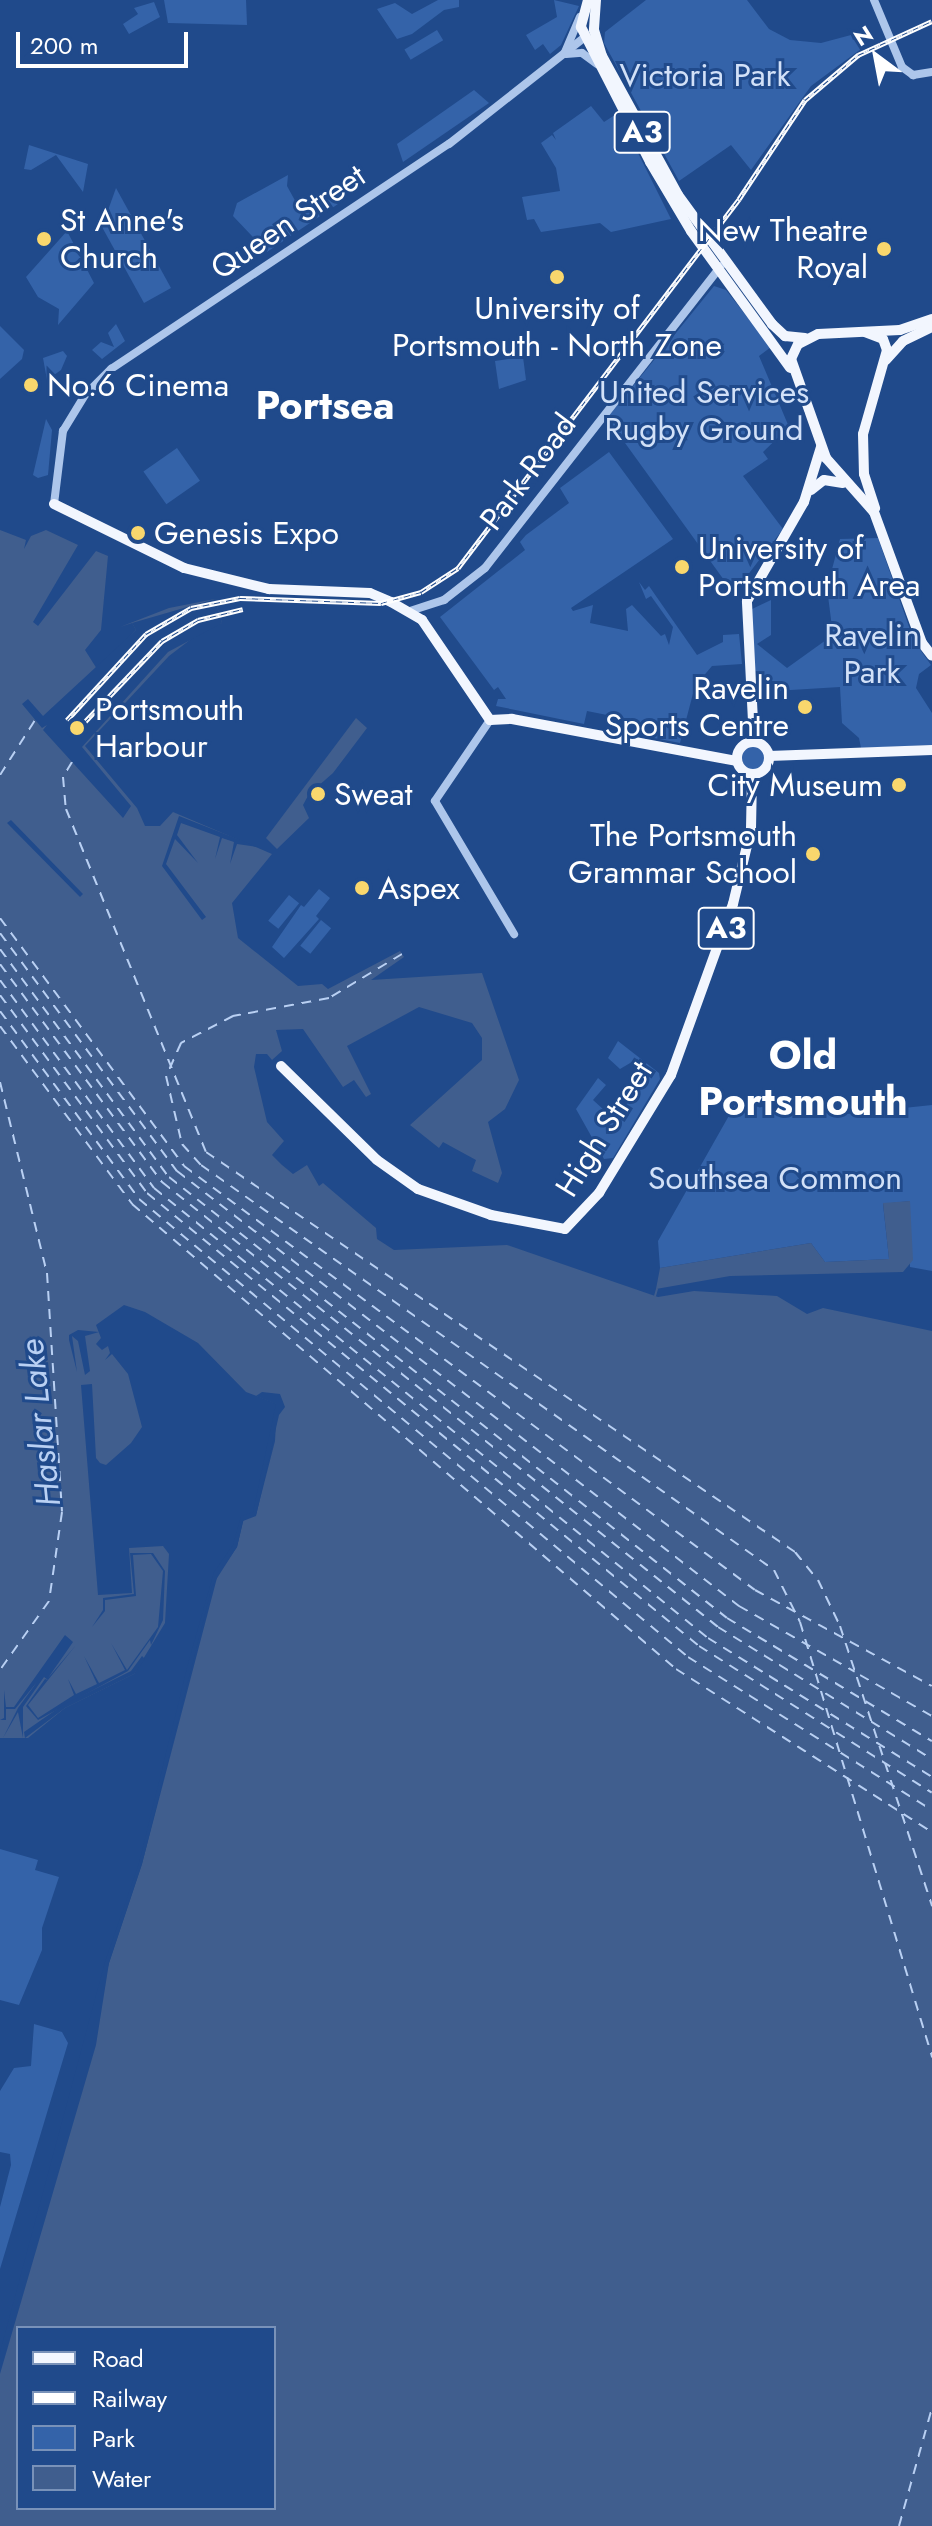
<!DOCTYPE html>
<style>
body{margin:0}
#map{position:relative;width:932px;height:2526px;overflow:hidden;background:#204a8b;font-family:Jost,sans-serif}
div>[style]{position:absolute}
.green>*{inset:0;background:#3463a9;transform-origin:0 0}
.round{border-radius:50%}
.water>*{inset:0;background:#405e8e}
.pier>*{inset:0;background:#204a8b}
.stream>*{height:2px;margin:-1px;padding:0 1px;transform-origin:1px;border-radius:1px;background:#405e8e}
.ferry>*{height:2px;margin-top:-1px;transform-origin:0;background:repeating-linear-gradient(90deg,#b9d0f3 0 10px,transparent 0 18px)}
.minor>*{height:8px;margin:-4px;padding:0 4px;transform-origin:4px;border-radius:4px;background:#adc6eb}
.major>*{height:10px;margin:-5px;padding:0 5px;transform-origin:5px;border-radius:5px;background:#f2f6fe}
.major>.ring{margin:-5px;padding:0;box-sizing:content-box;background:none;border:10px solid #f2f6fe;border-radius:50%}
.rail>*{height:5px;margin-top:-2.5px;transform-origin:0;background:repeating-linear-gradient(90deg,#204a8b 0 6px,#fff 0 12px);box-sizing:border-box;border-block:2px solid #fff}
.dots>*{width:22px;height:22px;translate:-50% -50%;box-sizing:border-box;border:4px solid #204a8b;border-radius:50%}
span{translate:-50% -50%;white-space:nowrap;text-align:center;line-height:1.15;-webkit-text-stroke:6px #204a8b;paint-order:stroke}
.shield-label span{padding:2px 6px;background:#204a8b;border:2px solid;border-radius:6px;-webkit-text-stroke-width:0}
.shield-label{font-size:30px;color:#fff;font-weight:700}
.park-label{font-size:32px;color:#d2e1f8}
.poi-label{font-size:32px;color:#fff}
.left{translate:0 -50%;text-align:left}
.right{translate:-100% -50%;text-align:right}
.street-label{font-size:32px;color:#fff}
.water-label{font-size:34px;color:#b9d0f3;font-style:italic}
.district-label{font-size:40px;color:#fff;font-weight:700}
.legend{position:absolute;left:16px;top:2326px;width:260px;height:184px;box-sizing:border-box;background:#204a8b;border:2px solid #7992b9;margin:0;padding:10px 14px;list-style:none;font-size:24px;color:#fff}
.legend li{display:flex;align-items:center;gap:16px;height:40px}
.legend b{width:40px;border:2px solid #7992b9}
.north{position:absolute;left:836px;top:16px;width:80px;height:80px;-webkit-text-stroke:6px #204a8b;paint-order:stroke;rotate:328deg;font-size:22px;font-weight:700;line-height:32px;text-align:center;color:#fff}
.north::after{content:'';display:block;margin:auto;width:28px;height:36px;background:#fff;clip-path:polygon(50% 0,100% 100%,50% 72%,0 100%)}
.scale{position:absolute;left:16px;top:32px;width:172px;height:36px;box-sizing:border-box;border:4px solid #fff;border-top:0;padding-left:10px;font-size:24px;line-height:28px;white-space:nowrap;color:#fff;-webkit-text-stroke:6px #204a8b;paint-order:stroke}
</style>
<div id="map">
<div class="green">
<i style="clip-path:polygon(164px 0,246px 0,247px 25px,168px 23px)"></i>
<i style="clip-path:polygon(438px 0,459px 0,459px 7px,444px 10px,412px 34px,397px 39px,377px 9px,395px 3px,412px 14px)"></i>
<i style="clip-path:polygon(554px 0,579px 6px,561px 45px,550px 54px,543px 44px,535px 50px,526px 35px,557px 17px)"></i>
<i style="clip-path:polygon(646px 0,747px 0,769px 29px,790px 40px,821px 43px,851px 35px,853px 40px,861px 36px,865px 46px,811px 86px,751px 170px,731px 145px,679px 181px,604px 43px,605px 32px)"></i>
<i style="clip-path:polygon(154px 2px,160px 17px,129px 34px,123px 24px,138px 14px,134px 8px)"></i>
<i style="left:437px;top:30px;width:12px;height:38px;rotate:59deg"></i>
<i style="clip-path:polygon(474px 90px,489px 103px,403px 162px,397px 144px)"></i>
<i style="clip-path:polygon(591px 106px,604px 122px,618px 113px,671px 219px,611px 232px,600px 223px,541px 232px,534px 219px,527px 220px,522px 197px,560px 191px,556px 168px,541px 143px,552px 135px,556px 140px,553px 133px)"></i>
<i style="clip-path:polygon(29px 145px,88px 164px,83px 192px,56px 155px,31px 170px,24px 169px)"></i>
<i style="clip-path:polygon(288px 175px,287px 186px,303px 215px,327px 199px,338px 204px,267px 252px,233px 216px,237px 203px)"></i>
<i style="clip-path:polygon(116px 188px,171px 288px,144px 303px,102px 227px)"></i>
<i style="clip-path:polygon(67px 231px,94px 283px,58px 325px,59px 309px,38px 297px,26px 277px)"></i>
<i style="clip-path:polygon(714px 286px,726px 290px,771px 347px,759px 356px,789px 427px,763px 452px,768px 459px,743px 476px,783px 529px,737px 589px,729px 587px,607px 418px)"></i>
<i style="clip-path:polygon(116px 324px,125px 341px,102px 359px,92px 350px,101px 342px,114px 347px,108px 333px)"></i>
<i style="clip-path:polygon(0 326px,24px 350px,22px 359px,0 379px)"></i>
<i style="clip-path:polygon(63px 351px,67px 356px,61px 370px,47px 380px,43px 358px)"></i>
<i style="clip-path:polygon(523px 357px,526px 380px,499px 389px,495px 361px)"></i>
<i style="clip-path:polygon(46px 419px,52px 430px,48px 475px,38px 478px,33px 475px)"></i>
<i style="left:177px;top:448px;width:40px;height:41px;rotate:55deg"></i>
<i style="clip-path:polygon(609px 452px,673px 539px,571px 608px,573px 611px,593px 605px,590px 623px,628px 631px,626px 609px,632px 605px,661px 636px,665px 634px,669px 645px,673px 627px,651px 596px,646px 599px,639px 582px,645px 590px,649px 586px,697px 655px,723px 642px,723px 635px,739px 634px,742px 664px,712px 666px,695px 686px,680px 743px,654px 738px,656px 727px,622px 718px,587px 711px,584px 724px,496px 706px,498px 699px,506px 699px,498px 687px,494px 690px,440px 617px,525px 550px,520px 542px,526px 535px,569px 503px,560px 488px)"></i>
<i style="clip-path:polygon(878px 538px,914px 641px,931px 665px,919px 674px,916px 688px,932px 713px,932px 745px,861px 748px,859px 738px,842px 723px,840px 687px,757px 692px,750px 610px,771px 600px,771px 635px,757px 644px,787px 668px,833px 635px,827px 588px,840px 539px)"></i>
<i class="round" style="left:742px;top:746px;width:24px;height:24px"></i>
<i style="clip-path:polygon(319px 889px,330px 898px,316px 916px,319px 919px,284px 958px,272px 947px,301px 905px,304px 907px)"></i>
<i style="left:289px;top:895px;width:13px;height:33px;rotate:39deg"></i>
<i style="left:321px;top:920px;width:13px;height:33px;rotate:39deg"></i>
<i style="clip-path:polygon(618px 1041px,659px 1073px,660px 1079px,613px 1158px,604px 1159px,576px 1109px,598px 1078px,606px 1085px,593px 1100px,614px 1119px,634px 1095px,647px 1066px,637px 1059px,620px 1069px,608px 1058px)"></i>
<i style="clip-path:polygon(735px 1105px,847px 1114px,932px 1105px,932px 1271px,910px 1267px,910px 1201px,883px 1204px,889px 1259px,825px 1262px,811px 1243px,660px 1268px,658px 1241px)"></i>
<i style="clip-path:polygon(0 1849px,38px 1860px,35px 1870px,59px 1877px,42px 1928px,42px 1950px,19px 2005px,0 2000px)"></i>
<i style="clip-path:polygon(34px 2024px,62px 2032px,68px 2043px,0 2269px,0 2207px,11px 2165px,10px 2154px,0 2152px,0 2091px,14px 2068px,31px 2066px)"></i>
</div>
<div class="water">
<i style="clip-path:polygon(evenodd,0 530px,26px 540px,24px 549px,31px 536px,46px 530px,78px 545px,33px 622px,38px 626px,96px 551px,108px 556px,101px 630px,85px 650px,97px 669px,136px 630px,132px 623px,120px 627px,169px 608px,215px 599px,222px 623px,203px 630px,169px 656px,85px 746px,137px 808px,145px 826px,160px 826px,173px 812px,272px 854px,232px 903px,238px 938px,298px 986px,322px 984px,328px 989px,400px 951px,404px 957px,371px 980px,482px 973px,519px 1080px,505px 1109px,488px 1122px,502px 1173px,498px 1183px,472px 1171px,476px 1160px,443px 1142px,439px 1148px,410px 1125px,482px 1060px,482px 1038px,472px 1023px,419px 1007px,347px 1046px,371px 1094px,366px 1097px,354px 1080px,343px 1087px,303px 1029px,276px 1030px,282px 1051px,272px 1060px,267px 1054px,256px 1054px,254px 1067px,267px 1122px,284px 1141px,272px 1155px,282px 1165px,293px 1174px,307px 1165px,319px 1186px,323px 1183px,376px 1228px,377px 1239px,394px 1250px,507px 1245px,658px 1297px,694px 1291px,777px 1296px,807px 1314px,823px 1308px,932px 1331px,932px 2526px,0 2526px,0 2364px,109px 1963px,142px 1864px,218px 1574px,237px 1547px,244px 1518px,256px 1515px,275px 1441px,277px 1404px,246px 1392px,198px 1343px,145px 1312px,124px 1305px,96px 1325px,101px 1338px,96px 1344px,102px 1350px,108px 1346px,110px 1353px,105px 1360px,112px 1354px,128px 1374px,142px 1427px,131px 1443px,106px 1465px,100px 1463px,96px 1458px,92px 1384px,81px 1385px,98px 1595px,132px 1593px,129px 1548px,163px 1546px,169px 1554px,165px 1623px,134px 1674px,65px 1708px,28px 1738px,0 1738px,0 530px,18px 2328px,274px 2328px,274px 2508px,18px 2508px,18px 2328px)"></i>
<i style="clip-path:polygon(356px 718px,367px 728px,333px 773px,309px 794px,303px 805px,309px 818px,277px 849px,266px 838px)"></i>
<i style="clip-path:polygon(910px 1201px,913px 1260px,903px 1272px,730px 1276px,656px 1289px,660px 1268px,811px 1243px,825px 1262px,889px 1259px,883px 1203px)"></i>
</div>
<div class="pier">
<i style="clip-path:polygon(215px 599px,222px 623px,168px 652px,82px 747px,131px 806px,123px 818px,43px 730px,47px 725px,42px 728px,22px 704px,28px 699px,43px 716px,136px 630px,132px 623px)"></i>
<i style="clip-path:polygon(179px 816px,258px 847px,237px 844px,230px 864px,234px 842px,222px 838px,215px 859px,220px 837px,181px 823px,177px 835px,198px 863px,175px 839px,166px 864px,206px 917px,202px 920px,162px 866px)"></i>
<i style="clip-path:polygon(11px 820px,83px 894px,80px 897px,7px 823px)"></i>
<i style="clip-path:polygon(78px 1330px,99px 1332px,85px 1336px,90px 1371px,85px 1375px,78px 1341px,72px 1336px,77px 1372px,69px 1340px,69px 1335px)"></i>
<i style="clip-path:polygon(262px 1392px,280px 1394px,285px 1407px,279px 1415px,256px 1516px,243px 1521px,237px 1547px,212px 1586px,142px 1864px,109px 1963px,96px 2045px,0 2374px,0 2352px,105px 1962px,139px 1863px,189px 1660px,214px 1572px,233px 1545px,241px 1516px,253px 1512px,276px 1404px,256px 1396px)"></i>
<i style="clip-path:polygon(130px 1553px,153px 1553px,165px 1571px,163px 1620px,151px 1645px,150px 1640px,128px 1671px,38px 1720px,26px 1706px,45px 1679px,48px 1680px,44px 1677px,23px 1707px,23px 1738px,18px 1712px,3px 1738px,18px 1708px,37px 1682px,15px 1709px,6px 1709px,6px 1720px,0 1720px,4px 1718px,4px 1690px,6px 1707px,14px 1707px,65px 1635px,73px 1642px,48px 1678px,76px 1645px,28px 1705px,38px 1718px,74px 1695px,68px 1679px,76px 1694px,97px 1684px,84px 1656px,99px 1683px,125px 1670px,111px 1643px,127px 1670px,158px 1627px,163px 1571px,151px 1554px,133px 1555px,136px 1596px,105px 1600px,105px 1611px,92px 1627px,103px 1610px,103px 1598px,134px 1594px)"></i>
<i style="clip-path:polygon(142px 1656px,145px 1659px,134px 1674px,65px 1708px,25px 1738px,24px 1732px,63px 1705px,131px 1671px)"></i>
</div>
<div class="stream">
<i style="left:655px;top:1296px;width:7px;rotate:-74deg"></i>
</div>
<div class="ferry">
<i style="left:72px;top:762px;width:17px;rotate:121deg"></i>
<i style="left:63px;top:777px;width:32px;rotate:85deg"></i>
<i style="left:66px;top:809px;width:370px;rotate:67.8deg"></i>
<i style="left:206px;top:1152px;width:712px;rotate:34.18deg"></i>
<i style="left:795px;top:1552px;width:36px;rotate:51deg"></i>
<i style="left:818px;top:1580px;width:51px;rotate:64.4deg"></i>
<i style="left:840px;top:1626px;width:295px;rotate:71.8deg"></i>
<i style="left:0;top:775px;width:65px;rotate:-57.5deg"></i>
<i style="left:0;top:918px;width:309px;rotate:53.4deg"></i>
<i style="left:184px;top:1166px;width:711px;rotate:36.6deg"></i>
<i style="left:755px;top:1590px;width:201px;rotate:28.5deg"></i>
<i style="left:0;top:933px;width:297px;rotate:53.4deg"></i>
<i style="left:177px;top:1171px;width:711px;rotate:37.74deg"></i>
<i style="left:739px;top:1606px;width:133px;rotate:29.6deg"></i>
<i style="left:0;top:949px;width:284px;rotate:53.5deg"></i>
<i style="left:169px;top:1177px;width:711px;rotate:38.32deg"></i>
<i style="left:727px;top:1618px;width:239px;rotate:31deg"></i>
<i style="left:402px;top:954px;width:85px;rotate:148.9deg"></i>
<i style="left:329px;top:998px;width:98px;rotate:169.4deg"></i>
<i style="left:233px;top:1016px;width:59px;rotate:152.6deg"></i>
<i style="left:181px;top:1043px;width:36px;rotate:114deg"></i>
<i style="left:166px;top:1076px;width:70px;rotate:76.8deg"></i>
<i style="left:182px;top:1144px;width:28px;rotate:48deg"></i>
<i style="left:201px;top:1165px;width:702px;rotate:35.25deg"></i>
<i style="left:774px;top:1570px;width:58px;rotate:63.4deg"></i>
<i style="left:800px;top:1622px;width:455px;rotate:73.1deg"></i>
<i style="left:0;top:964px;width:272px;rotate:53.4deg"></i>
<i style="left:162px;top:1182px;width:712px;rotate:38.67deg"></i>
<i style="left:718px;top:1627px;width:251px;rotate:31.7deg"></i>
<i style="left:0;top:980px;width:259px;rotate:53.5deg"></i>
<i style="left:154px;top:1188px;width:714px;rotate:39.09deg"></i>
<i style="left:708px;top:1638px;width:264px;rotate:31.8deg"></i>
<i style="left:0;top:995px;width:247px;rotate:53.4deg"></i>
<i style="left:147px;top:1193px;width:714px;rotate:39.37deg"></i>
<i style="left:699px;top:1646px;width:275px;rotate:32.2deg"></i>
<i style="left:0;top:1011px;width:234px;rotate:53.5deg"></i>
<i style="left:139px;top:1199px;width:715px;rotate:39.84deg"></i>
<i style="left:688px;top:1657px;width:288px;rotate:32.1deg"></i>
<i style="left:0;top:1026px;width:222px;rotate:53.4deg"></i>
<i style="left:132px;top:1204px;width:716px;rotate:40.52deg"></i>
<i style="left:676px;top:1669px;width:303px;rotate:32.5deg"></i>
<i style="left:0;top:1082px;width:197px;rotate:76.2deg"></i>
<i style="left:47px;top:1273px;width:239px;rotate:86.4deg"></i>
<i style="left:62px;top:1512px;width:90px;rotate:98.3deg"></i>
<i style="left:49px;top:1601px;width:85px;rotate:125.4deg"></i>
<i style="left:860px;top:1675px;width:83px;rotate:29.7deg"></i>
<i style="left:899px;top:2526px;width:123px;rotate:-74.4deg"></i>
</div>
<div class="minor">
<i style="left:874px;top:0;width:73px;rotate:67.3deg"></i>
<i style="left:902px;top:67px;width:14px;rotate:36deg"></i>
<i style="left:913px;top:75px;width:19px;rotate:-9deg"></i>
<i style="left:565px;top:52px;width:38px;rotate:-67deg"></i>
<i style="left:566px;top:54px;width:16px;rotate:-4deg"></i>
<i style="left:582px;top:53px;width:19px;rotate:36deg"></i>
<i style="left:54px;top:504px;width:74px;rotate:-83deg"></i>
<i style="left:63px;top:431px;width:42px;rotate:-58.6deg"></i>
<i style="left:85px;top:395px;width:37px;rotate:-45deg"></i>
<i style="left:111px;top:369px;width:406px;rotate:-33.7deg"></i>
<i style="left:449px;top:144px;width:173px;rotate:-38.2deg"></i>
<i style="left:410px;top:611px;width:36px;rotate:-18deg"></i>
<i style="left:444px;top:600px;width:52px;rotate:-38deg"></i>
<i style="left:485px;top:568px;width:383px;rotate:-52deg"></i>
<i style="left:490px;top:720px;width:98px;rotate:124.2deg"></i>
<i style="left:435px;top:801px;width:155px;rotate:59.3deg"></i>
</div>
<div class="major">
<i style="left:588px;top:0;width:28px;rotate:105deg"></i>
<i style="left:581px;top:27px;width:152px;rotate:62.9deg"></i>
<i style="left:650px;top:162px;width:80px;rotate:59.3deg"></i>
<i style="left:691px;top:231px;width:169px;rotate:54.1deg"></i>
<i style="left:596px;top:0;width:30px;rotate:94deg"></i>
<i style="left:594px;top:30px;width:27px;rotate:73deg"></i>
<i style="left:602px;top:56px;width:158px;rotate:61.3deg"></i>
<i style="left:678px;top:195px;width:160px;rotate:53.9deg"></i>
<i style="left:772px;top:324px;width:18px;rotate:43deg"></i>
<i style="left:785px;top:336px;width:20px;rotate:6deg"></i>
<i style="left:932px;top:319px;width:34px;rotate:161deg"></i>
<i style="left:900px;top:330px;width:82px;rotate:177.2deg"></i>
<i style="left:818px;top:334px;width:22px;rotate:153deg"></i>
<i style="left:798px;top:344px;width:17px;rotate:115deg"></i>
<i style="left:791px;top:359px;width:105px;rotate:70.5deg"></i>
<i style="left:826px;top:458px;width:72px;rotate:48.4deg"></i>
<i style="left:874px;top:512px;width:140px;rotate:69.9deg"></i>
<i style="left:922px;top:643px;width:16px;rotate:52deg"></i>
<i style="left:865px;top:332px;width:19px;rotate:21deg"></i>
<i style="left:883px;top:339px;width:12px;rotate:70deg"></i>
<i style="left:887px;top:350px;width:87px;rotate:105.9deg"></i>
<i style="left:863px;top:434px;width:40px;rotate:88.6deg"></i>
<i style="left:864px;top:474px;width:36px;rotate:72deg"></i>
<i style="left:886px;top:360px;width:25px;rotate:-48deg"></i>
<i style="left:903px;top:341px;width:32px;rotate:-26deg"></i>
<i style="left:811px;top:490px;width:16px;rotate:-38deg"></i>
<i style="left:824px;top:480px;width:19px;rotate:9deg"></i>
<i style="left:54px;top:504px;width:145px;rotate:26.2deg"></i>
<i style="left:184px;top:568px;width:88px;rotate:13.9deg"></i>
<i style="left:269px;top:589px;width:101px;rotate:2.3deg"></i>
<i style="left:370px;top:593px;width:23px;rotate:23deg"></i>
<i style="left:391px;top:602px;width:36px;rotate:30deg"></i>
<i style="left:422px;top:620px;width:121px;rotate:55.8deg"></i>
<i style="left:490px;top:720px;width:22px;rotate:-3deg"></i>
<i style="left:512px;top:719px;width:228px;rotate:10.6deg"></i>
<i style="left:754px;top:741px;width:140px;rotate:-92.9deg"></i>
<i style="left:747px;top:601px;width:114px;rotate:-60.1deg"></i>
<i style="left:804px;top:502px;width:58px;rotate:-72.8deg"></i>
<i class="ring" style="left:737px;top:742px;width:22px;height:22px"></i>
<i style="left:769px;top:756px;width:163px;rotate:-2.1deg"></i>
<i style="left:281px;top:1066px;width:134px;rotate:44.4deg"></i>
<i style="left:377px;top:1160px;width:50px;rotate:35.3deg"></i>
<i style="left:418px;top:1189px;width:77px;rotate:19.6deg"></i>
<i style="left:491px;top:1215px;width:75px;rotate:10.7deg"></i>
<i style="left:565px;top:1229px;width:50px;rotate:-46.6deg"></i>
<i style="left:599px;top:1193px;width:138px;rotate:-58.6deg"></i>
<i style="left:671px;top:1075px;width:182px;rotate:-70.1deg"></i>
<i style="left:733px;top:904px;width:77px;rotate:-76.5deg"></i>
<i style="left:751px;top:829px;width:54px;rotate:-88.9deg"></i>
</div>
<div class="rail">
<i style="left:67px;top:720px;width:117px;rotate:-47.4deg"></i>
<i style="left:146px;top:634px;width:52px;rotate:-30deg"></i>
<i style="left:191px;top:608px;width:50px;rotate:-11.5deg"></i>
<i style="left:240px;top:598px;width:141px;rotate:2deg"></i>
<i style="left:381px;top:603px;width:41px;rotate:-15.4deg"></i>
<i style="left:421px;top:592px;width:44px;rotate:-33deg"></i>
<i style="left:458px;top:568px;width:464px;rotate:-52.7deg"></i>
<i style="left:739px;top:199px;width:119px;rotate:-56.3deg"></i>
<i style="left:805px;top:100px;width:70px;rotate:-40.3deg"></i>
<i style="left:858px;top:55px;width:81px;rotate:-24.7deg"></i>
<i style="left:77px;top:730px;width:123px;rotate:-46.3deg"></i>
<i style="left:162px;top:641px;width:42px;rotate:-30.3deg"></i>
<i style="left:198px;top:620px;width:46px;rotate:-13.7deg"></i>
</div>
<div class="dots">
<i style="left:44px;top:239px;background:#f9d76d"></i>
<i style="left:884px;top:249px;background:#f9d76d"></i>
<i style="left:557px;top:277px;background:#f9d76d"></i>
<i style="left:31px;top:385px;background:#f9d76d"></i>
<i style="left:138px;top:533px;background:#f9d76d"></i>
<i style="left:682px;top:567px;background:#f9d76d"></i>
<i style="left:805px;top:707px;background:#f9d76d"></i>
<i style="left:77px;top:728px;background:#f9d76d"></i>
<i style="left:899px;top:785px;background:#f9d76d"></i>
<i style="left:318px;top:794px;background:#f9d76d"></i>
<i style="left:813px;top:854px;background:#f9d76d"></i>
<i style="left:362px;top:888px;background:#f9d76d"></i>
</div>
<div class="shield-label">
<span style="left:642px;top:132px">A3</span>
<span style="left:726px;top:928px">A3</span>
</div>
<div class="park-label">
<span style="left:705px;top:75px">Victoria Park</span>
<span style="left:704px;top:411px">United Services<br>Rugby Ground</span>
<span style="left:872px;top:654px">Ravelin<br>Park</span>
<span style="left:775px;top:1178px">Southsea Common</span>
</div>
<div class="poi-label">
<span class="left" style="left:60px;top:239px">St Anne's<br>Church</span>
<span class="right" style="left:868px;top:249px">New Theatre<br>Royal</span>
<span style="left:557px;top:327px">University of<br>Portsmouth - North Zone</span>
<span class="left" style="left:47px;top:385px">No.6 Cinema</span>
<span class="left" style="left:154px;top:533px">Genesis Expo</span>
<span class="left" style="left:698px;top:567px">University of<br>Portsmouth Area</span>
<span class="right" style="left:789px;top:707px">Ravelin<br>Sports Centre</span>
<span class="left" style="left:95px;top:728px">Portsmouth<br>Harbour</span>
<span class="right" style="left:883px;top:785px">City Museum</span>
<span class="left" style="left:334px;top:794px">Sweat</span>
<span class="right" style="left:797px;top:854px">The Portsmouth<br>Grammar School</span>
<span class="left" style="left:378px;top:888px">Aspex</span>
</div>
<div class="street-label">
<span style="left:288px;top:222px;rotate:-34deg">Queen Street</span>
<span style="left:528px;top:472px;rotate:-53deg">Park Road</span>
<span style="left:604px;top:1129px;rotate:-58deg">High Street</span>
</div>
<div class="water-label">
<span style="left:40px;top:1423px;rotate:-96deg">Haslar Lake</span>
</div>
<div class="district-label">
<span style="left:325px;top:405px">Portsea</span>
<span style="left:803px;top:1078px">Old<br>Portsmouth</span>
</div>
<ul class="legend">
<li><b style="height:10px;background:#f2f6fe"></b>Road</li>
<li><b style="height:10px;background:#fff"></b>Railway</li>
<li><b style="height:22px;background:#3463a9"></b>Park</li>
<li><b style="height:22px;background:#405e8e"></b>Water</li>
</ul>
<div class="north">N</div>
<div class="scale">200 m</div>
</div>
